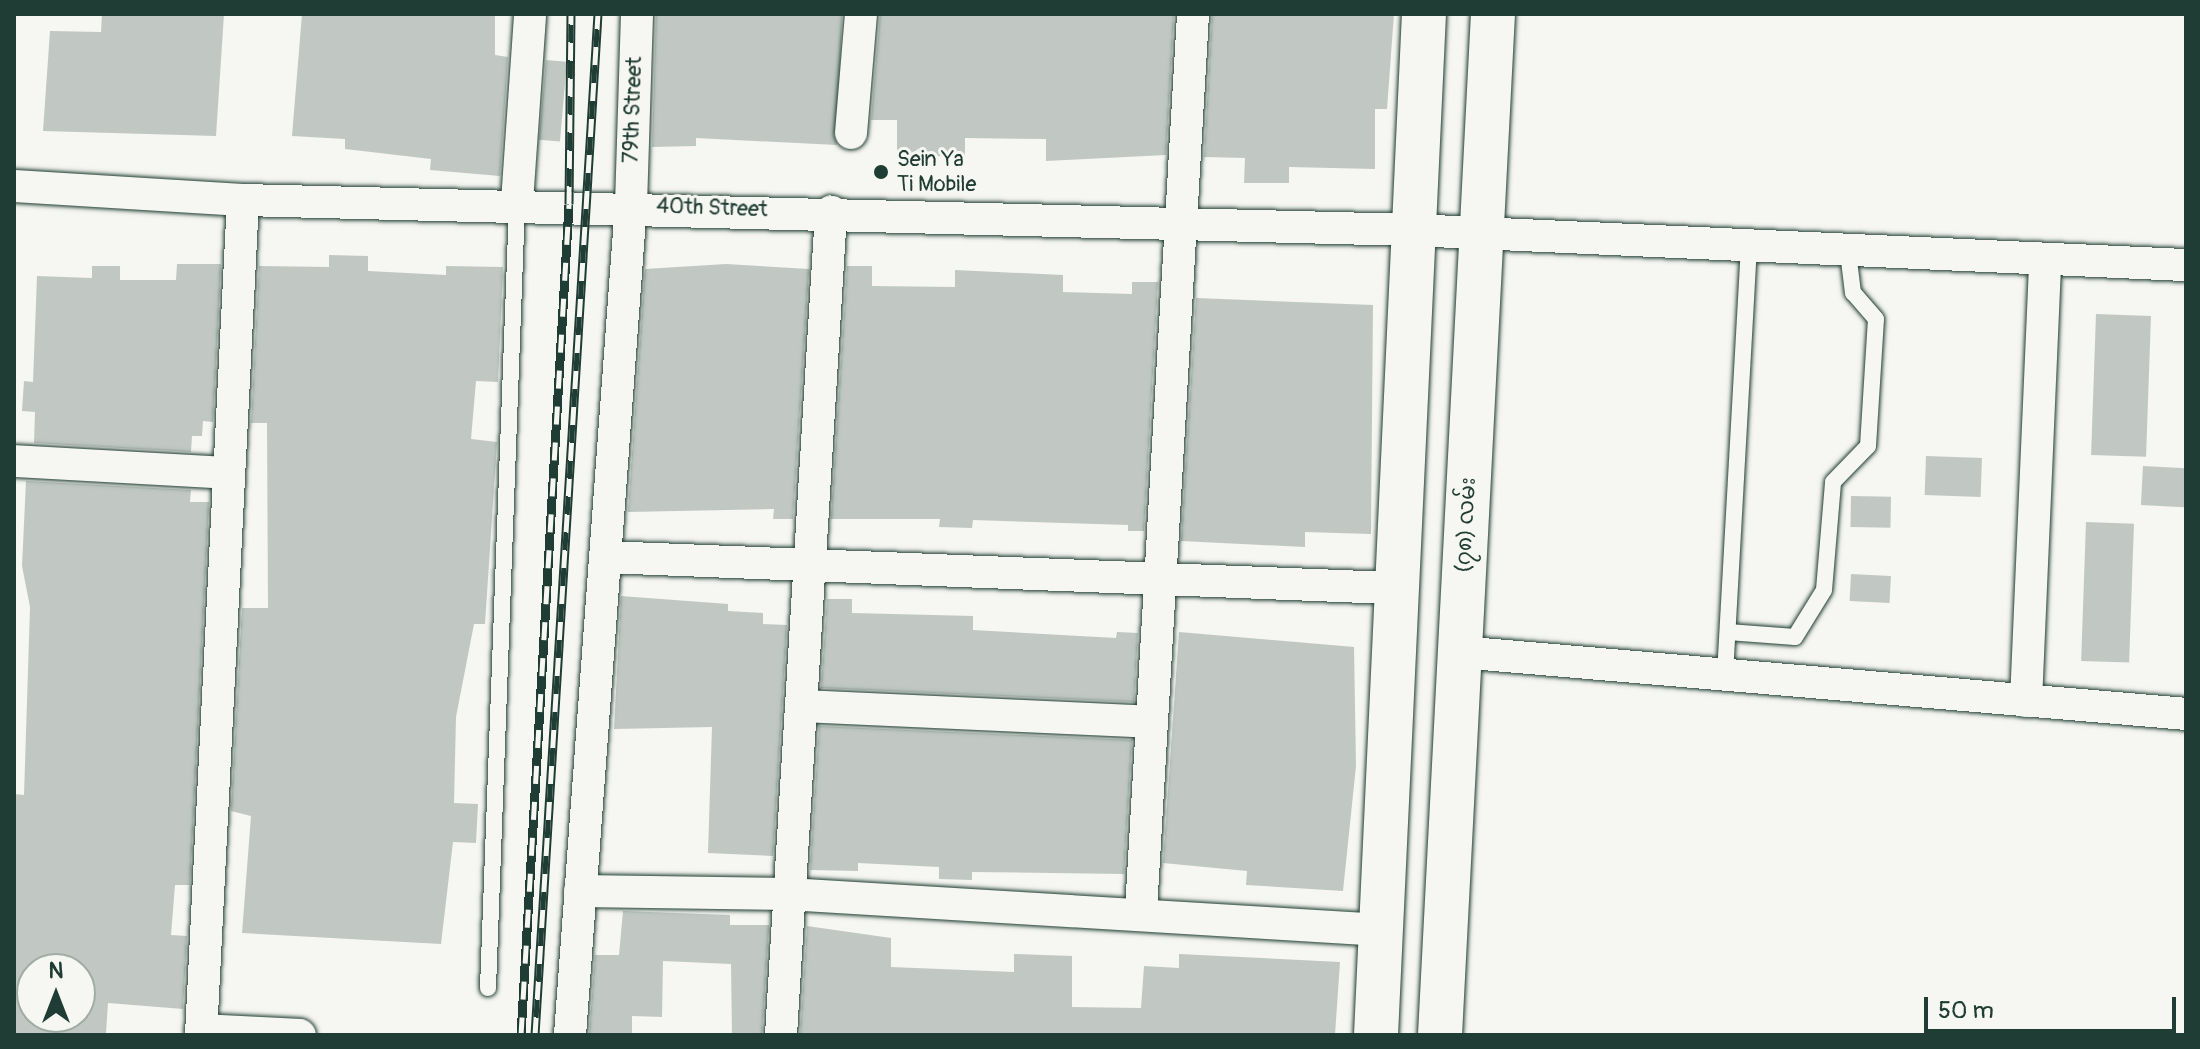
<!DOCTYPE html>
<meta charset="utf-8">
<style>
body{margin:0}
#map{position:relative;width:2200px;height:1049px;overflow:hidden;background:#f6f6f2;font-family:Pangolin,"Noto Sans Myanmar",sans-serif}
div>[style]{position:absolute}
.building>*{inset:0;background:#c1c8c3;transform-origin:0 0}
.roads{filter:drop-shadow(0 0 2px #1f3d34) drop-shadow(0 0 2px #1f3d34)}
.service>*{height:16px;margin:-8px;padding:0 8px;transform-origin:8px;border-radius:8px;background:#f6f6f2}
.minor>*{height:32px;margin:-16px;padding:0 16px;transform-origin:16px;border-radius:16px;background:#f6f6f2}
.primary>*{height:44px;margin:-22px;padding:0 22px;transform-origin:22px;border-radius:22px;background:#f6f6f2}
.rail>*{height:9px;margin-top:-4.5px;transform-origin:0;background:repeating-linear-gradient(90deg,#f6f6f2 0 18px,#1f3d34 0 36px);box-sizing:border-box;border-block:2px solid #1f3d34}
.dots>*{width:22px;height:22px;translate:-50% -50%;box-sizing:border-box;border:4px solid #f6f6f2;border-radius:50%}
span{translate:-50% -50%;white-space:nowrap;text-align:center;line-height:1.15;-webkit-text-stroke:6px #f6f6f2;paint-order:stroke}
.street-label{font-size:22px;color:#1f3d34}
.poi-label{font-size:22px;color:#1f3d34}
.left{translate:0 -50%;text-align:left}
.frame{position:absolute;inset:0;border:16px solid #1f3d34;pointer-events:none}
.north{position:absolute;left:16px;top:953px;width:80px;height:80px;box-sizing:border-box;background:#f6f6f2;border:2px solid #a0aca6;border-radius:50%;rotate:0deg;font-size:22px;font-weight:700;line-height:32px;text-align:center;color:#1f3d34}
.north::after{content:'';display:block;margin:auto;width:28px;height:36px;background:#1f3d34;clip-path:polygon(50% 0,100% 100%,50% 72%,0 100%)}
.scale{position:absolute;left:1924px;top:997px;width:252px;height:36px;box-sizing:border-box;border:4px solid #1f3d34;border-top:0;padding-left:10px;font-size:24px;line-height:28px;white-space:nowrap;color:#1f3d34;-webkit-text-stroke:6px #f6f6f2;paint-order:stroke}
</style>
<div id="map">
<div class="building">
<i style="clip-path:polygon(102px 14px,224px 14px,216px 136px,43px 131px,50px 31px,101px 32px)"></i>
<i style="clip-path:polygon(302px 14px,495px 14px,495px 55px,508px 57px,500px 176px,430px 170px,431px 159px,345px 149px,345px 139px,292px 136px)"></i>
<i style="clip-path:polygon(656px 14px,842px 14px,837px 145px,696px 138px,696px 146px,652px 147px)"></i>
<i style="clip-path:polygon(880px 14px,1174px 14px,1166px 155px,1046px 161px,1046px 139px,965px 138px,965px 155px,897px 158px,897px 120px,871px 120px)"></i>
<i style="clip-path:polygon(1212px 14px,1394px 14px,1387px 109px,1375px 109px,1375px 169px,1289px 167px,1289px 183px,1244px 183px,1245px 158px,1204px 157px)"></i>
<i style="left:546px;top:60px;width:21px;height:80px;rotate:5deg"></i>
<i style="clip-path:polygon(329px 255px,368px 256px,368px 271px,446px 275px,446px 266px,503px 267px,498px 382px,476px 381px,471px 439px,497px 442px,485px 624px,474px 624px,456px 717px,454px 803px,478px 804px,476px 843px,453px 842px,441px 944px,242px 933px,251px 816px,231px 811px,242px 608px,268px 608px,267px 423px,251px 423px,259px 266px,329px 267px)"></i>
<i style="clip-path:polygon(177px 264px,221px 264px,213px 422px,203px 421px,202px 436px,192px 436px,191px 452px,34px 443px,35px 412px,22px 411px,24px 381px,33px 382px,37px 276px,92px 278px,92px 266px,120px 266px,120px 280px,176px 280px)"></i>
<i style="clip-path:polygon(726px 264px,809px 269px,793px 519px,773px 519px,774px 509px,628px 512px,645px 269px)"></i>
<i style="clip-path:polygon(847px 266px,872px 266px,872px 286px,955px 287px,955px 270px,1063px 275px,1063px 292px,1132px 294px,1132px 282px,1158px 282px,1144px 531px,1128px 531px,1128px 525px,973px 520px,972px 528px,939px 527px,940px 519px,831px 519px)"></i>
<i style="clip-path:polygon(1196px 298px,1373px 305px,1371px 534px,1305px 532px,1305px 547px,1181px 541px)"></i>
<i style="left:2096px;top:314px;width:55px;height:141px;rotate:2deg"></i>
<i style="left:1926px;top:456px;width:56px;height:39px;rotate:2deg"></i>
<i style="left:2143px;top:466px;width:43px;height:39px;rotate:3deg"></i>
<i style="clip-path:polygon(evenodd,26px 481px,191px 490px,190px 502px,209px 502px,190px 885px,175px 885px,171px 935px,187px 936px,183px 1009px,108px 1003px,106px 1033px,14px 1035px,14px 794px,24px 795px,30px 607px,22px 566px,26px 481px,32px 969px,80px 969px,80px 1017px,32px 1017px,32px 969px)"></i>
<i style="left:1851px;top:496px;width:40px;height:31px;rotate:1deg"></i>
<i style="left:2086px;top:522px;width:48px;height:139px;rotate:2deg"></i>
<i style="left:1851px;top:574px;width:40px;height:27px;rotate:3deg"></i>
<i style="clip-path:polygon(621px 596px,728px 604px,728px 611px,763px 613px,763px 624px,787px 625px,773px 856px,708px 853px,712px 727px,614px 729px)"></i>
<i style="clip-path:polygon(827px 599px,852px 599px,852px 613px,973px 616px,973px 630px,1116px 638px,1117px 632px,1138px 633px,1134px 702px,821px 688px)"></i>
<i style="clip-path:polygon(1179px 632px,1354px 647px,1356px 766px,1343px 891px,1246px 885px,1247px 871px,1163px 863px)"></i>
<i style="clip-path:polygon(819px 726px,1132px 740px,1124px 874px,972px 872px,972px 880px,939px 879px,939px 867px,858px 863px,858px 871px,810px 870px)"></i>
<i style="clip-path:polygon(623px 911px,730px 915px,730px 925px,769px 925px,762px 1035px,732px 1035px,731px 964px,663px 961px,662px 1017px,632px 1016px,632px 1035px,589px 1035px,595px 955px,619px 955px)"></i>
<i style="clip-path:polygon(807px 926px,891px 938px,891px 967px,1014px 972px,1014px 954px,1072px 956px,1072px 1007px,1141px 1008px,1144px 966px,1179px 968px,1179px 954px,1340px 962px,1335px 1035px,800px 1035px)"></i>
</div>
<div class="roads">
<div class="service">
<i style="left:1728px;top:632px;width:67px;rotate:4.3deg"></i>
<i style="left:1795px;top:637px;width:55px;rotate:-58.3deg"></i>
<i style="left:1824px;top:590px;width:108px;rotate:-85.2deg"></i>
<i style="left:1833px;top:482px;width:50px;rotate:-45.8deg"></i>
<i style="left:1868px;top:446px;width:127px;rotate:-86.4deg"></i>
<i style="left:1876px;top:319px;width:35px;rotate:-131deg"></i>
<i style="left:1853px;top:293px;width:41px;rotate:-97deg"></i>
<i style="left:1725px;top:675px;width:428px;rotate:-86.8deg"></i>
<i style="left:488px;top:988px;width:786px;rotate:-87.88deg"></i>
</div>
<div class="minor">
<i style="left:851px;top:133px;width:119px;rotate:-85.2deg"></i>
<i style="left:14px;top:186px;width:229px;rotate:3.5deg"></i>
<i style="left:243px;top:200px;width:1168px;rotate:1.47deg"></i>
<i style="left:1411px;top:230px;width:776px;rotate:2.59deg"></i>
<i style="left:517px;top:202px;width:188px;rotate:-86deg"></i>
<i style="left:14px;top:461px;width:215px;rotate:3.2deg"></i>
<i style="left:605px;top:557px;width:788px;rotate:2.26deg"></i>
<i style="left:1459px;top:652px;width:730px;rotate:4.87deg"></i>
<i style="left:2026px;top:701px;width:441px;rotate:-87.5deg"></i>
<i style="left:801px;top:706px;width:350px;rotate:2.6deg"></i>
<i style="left:580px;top:891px;width:208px;rotate:0.8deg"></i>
<i style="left:788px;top:894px;width:595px;rotate:3.47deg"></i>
<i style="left:1141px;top:911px;width:899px;rotate:-86.68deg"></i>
<i style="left:201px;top:1030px;width:99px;rotate:2.9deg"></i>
<i style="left:201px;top:1035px;width:836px;rotate:-87.12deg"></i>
<i style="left:570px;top:1035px;width:832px;rotate:-85.8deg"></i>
<i style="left:631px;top:205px;width:191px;rotate:-88.2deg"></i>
<i style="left:781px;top:1035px;width:825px;rotate:-86.52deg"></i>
</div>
<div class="primary">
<i style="left:1376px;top:1035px;width:1022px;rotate:-87.31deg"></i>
<i style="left:1440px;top:1035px;width:1022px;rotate:-87.03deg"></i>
</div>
</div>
<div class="rail">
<i style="left:521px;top:1035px;width:832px;rotate:-86.69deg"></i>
<i style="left:569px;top:204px;width:190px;rotate:-89.4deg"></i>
<i style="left:535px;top:1035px;width:1023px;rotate:-86.47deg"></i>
</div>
<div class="dots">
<i style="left:881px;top:172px;background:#1f3d34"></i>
</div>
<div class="street-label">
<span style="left:633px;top:110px;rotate:-88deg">79th Street</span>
<span style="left:712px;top:208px;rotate:2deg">40th Street</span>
<span style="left:1466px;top:525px;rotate:-87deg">(၇၈) လမ်း</span>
</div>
<div class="poi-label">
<span class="left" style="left:897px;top:172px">Sein Ya<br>Ti Mobile</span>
</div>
<div class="frame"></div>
<div class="north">N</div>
<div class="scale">50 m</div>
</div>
